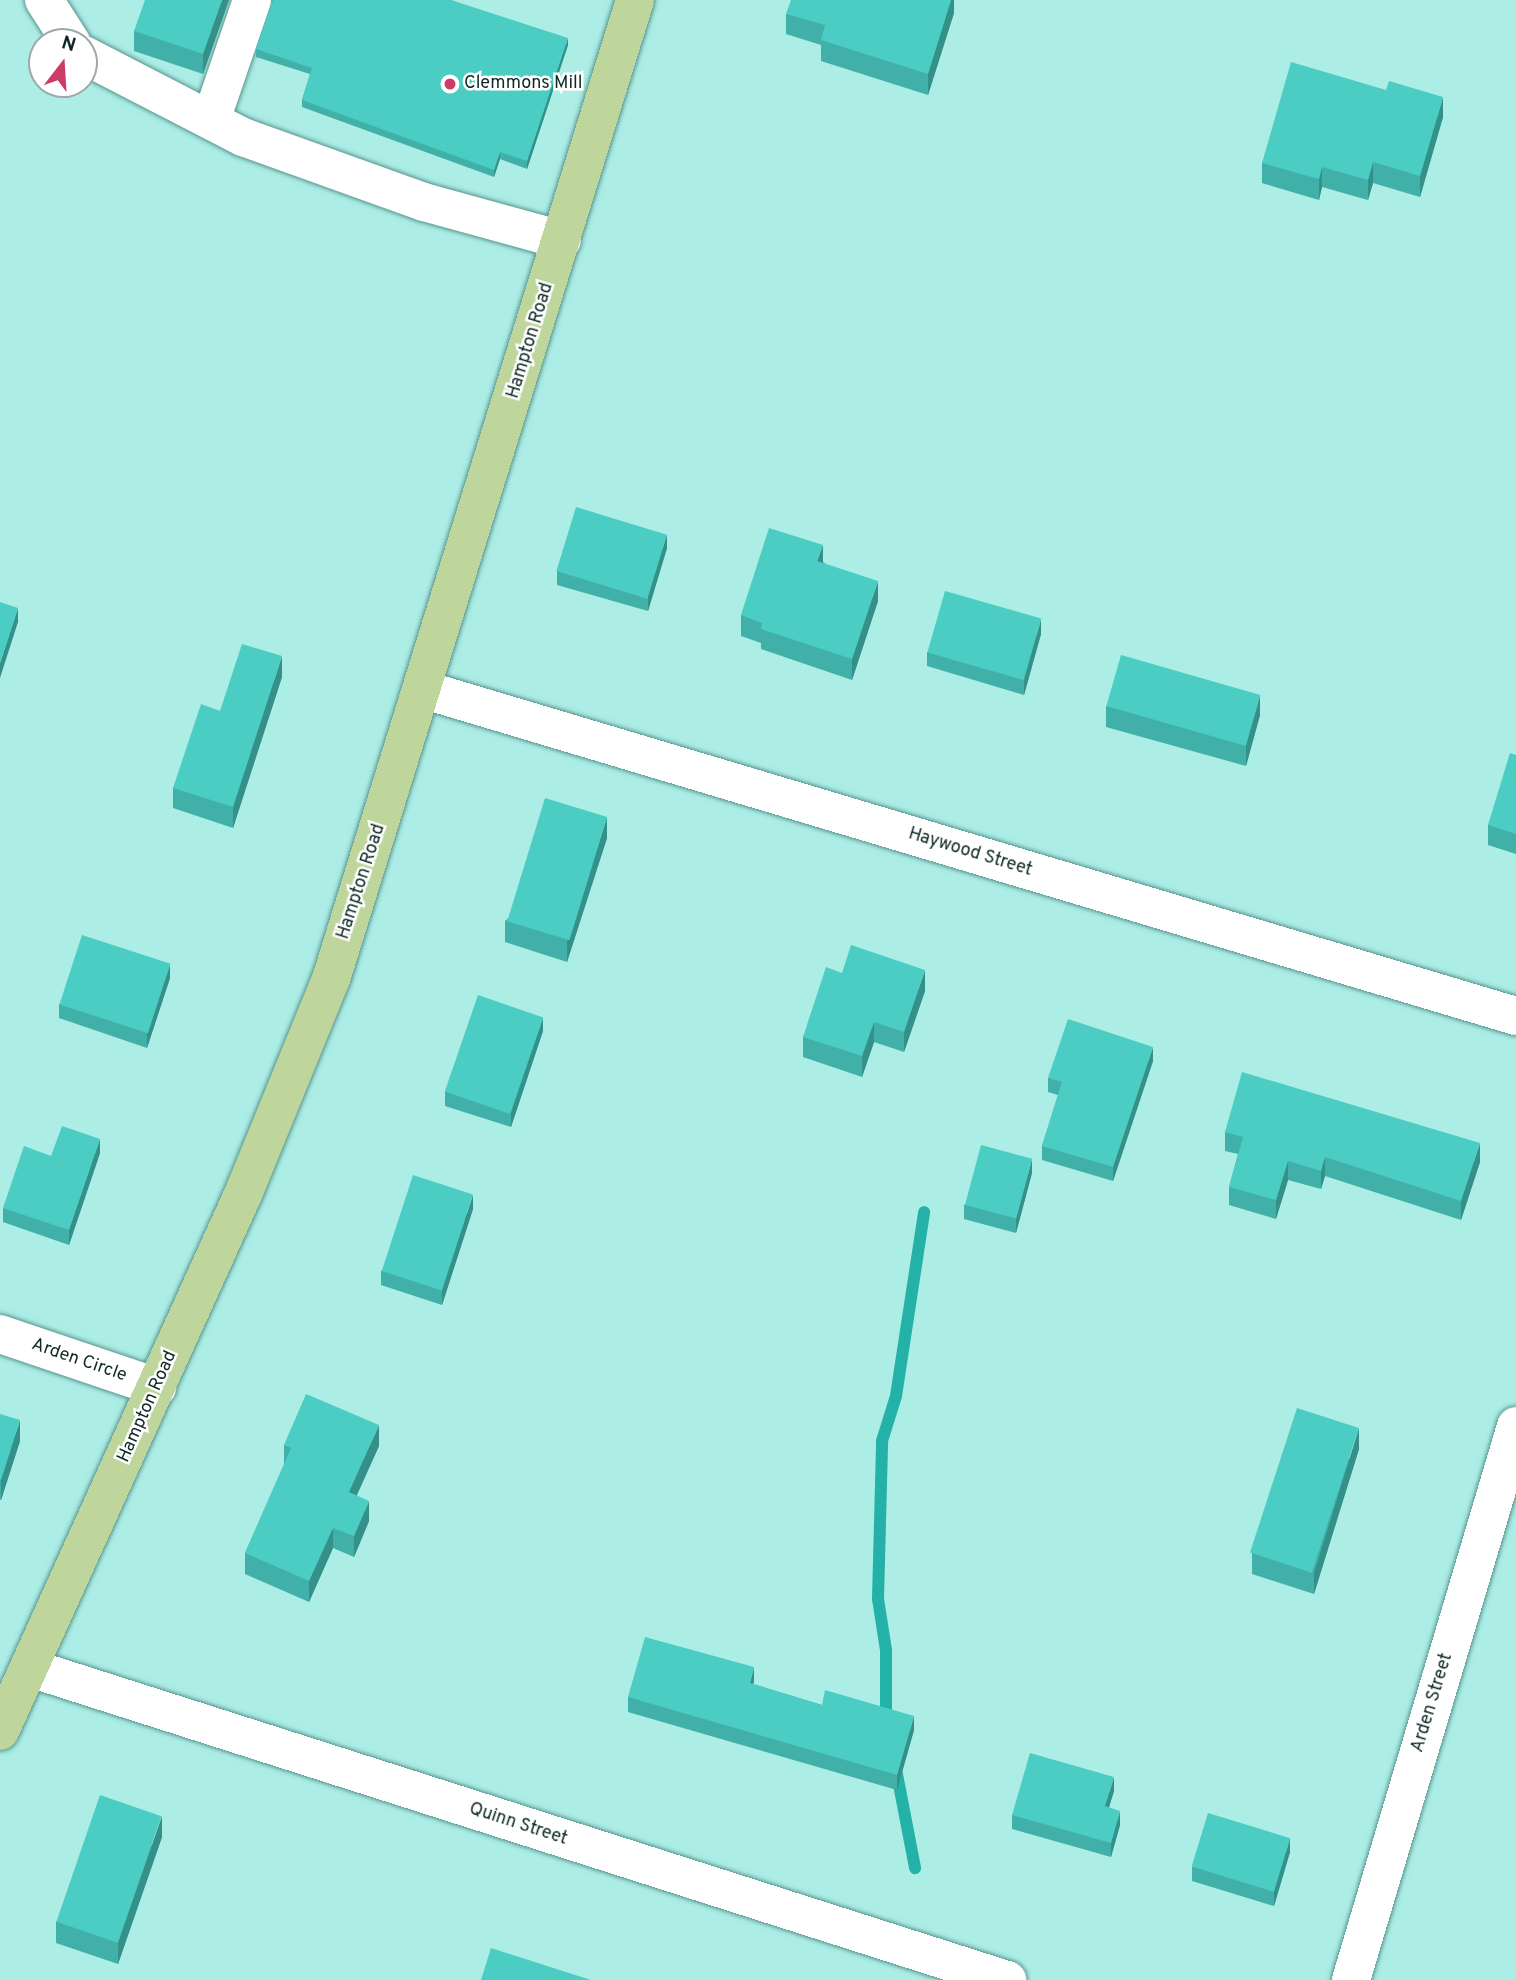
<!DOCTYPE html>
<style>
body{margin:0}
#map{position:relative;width:1516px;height:1980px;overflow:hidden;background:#acede6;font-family:Overpass,sans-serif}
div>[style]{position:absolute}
.stream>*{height:12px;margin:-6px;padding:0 6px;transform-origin:6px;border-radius:6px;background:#23b1a8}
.roads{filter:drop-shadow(0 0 2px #56958f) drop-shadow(0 0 2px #56958f)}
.minor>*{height:38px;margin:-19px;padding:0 19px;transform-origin:19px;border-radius:19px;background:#fff}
.major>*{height:38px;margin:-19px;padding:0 19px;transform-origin:19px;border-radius:19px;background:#bed59b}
.wall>*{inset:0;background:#40b0a8}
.shaded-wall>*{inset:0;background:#349088}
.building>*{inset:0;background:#4bcdc3;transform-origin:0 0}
.dots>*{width:19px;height:19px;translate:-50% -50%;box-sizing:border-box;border:4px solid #fff;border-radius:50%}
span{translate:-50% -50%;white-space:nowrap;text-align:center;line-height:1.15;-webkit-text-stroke:5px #fff;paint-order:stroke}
.poi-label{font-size:18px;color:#0d2825}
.left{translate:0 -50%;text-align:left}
.street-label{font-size:18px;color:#0d2825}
.north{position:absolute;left:28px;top:28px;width:70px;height:70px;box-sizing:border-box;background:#fff;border:2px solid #9ea9a8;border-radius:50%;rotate:17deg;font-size:19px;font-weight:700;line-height:28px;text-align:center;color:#0d2825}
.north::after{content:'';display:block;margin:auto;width:24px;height:32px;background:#cc3d66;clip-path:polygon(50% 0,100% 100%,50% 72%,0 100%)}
</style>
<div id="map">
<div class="stream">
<i style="left:886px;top:1721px;width:71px;rotate:-90deg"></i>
<i style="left:886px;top:1650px;width:52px;rotate:-98.9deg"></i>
<i style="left:878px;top:1599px;width:158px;rotate:-88.5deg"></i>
<i style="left:882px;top:1441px;width:47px;rotate:-72.7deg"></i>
<i style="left:896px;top:1396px;width:186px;rotate:-81.3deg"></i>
<i style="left:896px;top:1769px;width:101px;rotate:79.1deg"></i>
</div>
<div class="roads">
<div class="minor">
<i style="left:44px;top:0;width:50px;rotate:57.3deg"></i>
<i style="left:84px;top:55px;width:179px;rotate:27.3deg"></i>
<i style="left:243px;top:137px;width:192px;rotate:19.8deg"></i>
<i style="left:424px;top:202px;width:143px;rotate:15.4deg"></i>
<i style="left:211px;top:120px;width:127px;rotate:-71.1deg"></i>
<i style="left:425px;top:690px;width:1139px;rotate:16.64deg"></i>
<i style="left:0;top:1334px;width:166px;rotate:18.7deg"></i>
<i style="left:30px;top:1668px;width:1026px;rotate:17.71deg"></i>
<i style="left:1351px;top:1980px;width:578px;rotate:-73.41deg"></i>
</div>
<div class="major">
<i style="left:0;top:1731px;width:592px;rotate:-65.64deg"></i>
<i style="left:244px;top:1192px;width:233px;rotate:-67.8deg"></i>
<i style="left:332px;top:976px;width:1022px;rotate:-72.75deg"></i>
</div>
</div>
<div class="wall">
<i style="clip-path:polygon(229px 0,203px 74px,134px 51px,134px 31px)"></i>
<i style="clip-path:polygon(271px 0,451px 0,568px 45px,527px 169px,500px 159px,494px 177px,302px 107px,302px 100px,310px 74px,256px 57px,256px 49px,272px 2px)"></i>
<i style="clip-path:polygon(954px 0,954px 13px,928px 95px,821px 61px,821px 45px,786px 34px,786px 14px)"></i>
<i style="clip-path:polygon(1443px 117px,1420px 197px,1373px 183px,1368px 200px,1322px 187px,1319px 200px,1262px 183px,1262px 163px)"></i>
<i style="clip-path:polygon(667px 548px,648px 611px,557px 585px,557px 571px)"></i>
<i style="clip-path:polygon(823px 562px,878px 601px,852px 680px,761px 649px,761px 643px,741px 636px,741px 615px)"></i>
<i style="clip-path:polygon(1041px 634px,1024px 695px,927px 666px,927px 652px)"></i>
<i style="clip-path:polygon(282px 677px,233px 828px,173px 808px,173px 788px,220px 711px)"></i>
<i style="clip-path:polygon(1106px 706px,1260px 715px,1246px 766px,1106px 727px)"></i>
<i style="clip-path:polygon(1516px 755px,1516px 854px,1488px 845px,1488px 825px)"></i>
<i style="clip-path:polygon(607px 838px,567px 962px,505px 942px,505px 921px)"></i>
<i style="clip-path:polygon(842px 973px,925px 991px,904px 1052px,874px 1042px,862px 1077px,803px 1057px,803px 1037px)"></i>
<i style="clip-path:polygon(170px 978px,147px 1048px,59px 1018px,59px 1004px)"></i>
<i style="clip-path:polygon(543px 1031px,511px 1127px,445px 1106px,445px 1092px)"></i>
<i style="clip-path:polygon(1153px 1061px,1113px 1181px,1042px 1160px,1042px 1146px,1058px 1095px,1048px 1092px,1048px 1078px)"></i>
<i style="clip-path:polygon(1225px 1132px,1480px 1162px,1461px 1220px,1325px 1176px,1321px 1189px,1288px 1180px,1276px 1219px,1229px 1205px,1229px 1187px,1238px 1154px,1225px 1151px)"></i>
<i style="clip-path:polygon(100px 1153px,69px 1245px,3px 1222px,3px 1208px,51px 1156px)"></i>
<i style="clip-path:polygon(1032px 1173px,1016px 1233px,964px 1219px,964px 1205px)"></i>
<i style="clip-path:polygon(473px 1209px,442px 1305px,381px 1285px,381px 1271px)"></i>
<i style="clip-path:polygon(0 1414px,20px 1441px,1px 1500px,0 1500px)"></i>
<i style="clip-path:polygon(284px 1445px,379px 1446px,357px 1495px,369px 1521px,354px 1557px,333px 1548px,309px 1602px,245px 1574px,245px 1553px,284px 1465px)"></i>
<i style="clip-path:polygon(1359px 1449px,1314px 1594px,1252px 1574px,1252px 1553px)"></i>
<i style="clip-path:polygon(754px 1681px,753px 1684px,822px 1705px,914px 1730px,897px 1790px,628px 1712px,628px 1697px)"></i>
<i style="clip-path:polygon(1114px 1791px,1109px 1807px,1120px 1825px,1111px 1857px,1012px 1829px,1012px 1815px)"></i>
<i style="clip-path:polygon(162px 1837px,118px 1964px,56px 1943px,56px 1922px)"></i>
<i style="clip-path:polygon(1290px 1852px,1274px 1906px,1192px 1881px,1192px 1867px)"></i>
</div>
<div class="shaded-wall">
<i style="clip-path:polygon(222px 0,229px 0,203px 74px,203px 54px)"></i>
<i style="clip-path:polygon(951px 0,954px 0,954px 13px,928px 95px,928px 74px)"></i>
<i style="clip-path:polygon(568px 38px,568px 45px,527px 169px,527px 161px)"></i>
<i style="clip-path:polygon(1443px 97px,1443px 117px,1420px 197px,1420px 176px)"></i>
<i style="clip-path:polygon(500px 152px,500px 159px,494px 177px,494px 170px)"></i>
<i style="clip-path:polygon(1373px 162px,1373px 183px,1368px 200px,1368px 180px)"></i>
<i style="clip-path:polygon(1322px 167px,1322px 187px,1319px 200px,1319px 179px)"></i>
<i style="clip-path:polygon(667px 534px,667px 548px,648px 611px,648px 597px)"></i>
<i style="clip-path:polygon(823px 545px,823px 565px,817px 561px)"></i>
<i style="clip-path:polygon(878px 581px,878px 601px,852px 680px,852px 659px)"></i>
<i style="clip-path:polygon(18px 608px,18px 622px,0 678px,0 663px)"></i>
<i style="clip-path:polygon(1041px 619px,1041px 634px,1024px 695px,1024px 681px)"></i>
<i style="clip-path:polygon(282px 656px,282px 677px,233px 828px,233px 807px)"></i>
<i style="clip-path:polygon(1260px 695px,1260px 715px,1246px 766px,1246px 745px)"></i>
<i style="clip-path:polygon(607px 817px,607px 838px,567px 962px,567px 942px)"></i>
<i style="clip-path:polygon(170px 964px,170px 978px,147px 1048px,147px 1033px)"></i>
<i style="clip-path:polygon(925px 970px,925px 991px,904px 1052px,904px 1032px)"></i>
<i style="clip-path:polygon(543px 1017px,543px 1031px,511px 1127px,511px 1113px)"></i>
<i style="clip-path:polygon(874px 1022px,874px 1042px,862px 1077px,862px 1056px)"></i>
<i style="clip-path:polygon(1153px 1047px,1153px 1061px,1113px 1181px,1113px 1167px)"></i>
<i style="clip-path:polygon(100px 1139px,100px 1153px,69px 1245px,69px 1230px)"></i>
<i style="clip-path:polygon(1480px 1143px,1480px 1162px,1461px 1220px,1461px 1201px)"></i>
<i style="clip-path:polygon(1325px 1157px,1325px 1176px,1321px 1189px,1321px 1171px)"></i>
<i style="clip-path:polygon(1032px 1159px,1032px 1173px,1016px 1233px,1016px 1219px)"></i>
<i style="clip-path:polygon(1288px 1161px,1288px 1180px,1276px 1219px,1276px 1200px)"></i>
<i style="clip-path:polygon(473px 1195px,473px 1209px,442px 1305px,442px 1291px)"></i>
<i style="clip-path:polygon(20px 1420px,20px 1441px,1px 1500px,1px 1480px)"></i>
<i style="clip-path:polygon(379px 1425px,379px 1446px,349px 1512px,349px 1492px)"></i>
<i style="clip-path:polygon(1359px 1428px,1359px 1449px,1314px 1594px,1314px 1573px)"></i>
<i style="clip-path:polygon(369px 1501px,369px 1521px,354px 1557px,354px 1536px)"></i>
<i style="clip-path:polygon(333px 1528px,333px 1548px,309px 1602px,309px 1581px)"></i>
<i style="clip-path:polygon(754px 1667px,754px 1681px,750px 1697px,750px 1683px)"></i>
<i style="clip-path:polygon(914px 1716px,914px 1730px,897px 1790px,897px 1775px)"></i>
<i style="clip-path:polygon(1114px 1777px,1114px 1791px,1105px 1820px,1105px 1806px)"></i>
<i style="clip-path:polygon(1120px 1811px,1120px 1825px,1111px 1857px,1111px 1843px)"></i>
<i style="clip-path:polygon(162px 1816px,162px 1837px,118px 1964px,118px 1943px)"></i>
<i style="clip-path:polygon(1290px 1838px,1290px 1852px,1274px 1906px,1274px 1891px)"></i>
</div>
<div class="building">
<i style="clip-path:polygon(145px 0,222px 0,203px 54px,134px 31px)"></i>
<i style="clip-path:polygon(273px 0,451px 0,568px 38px,527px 161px,500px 152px,494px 170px,302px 100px,312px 68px,256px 49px)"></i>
<i style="clip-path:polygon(791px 0,951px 0,928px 74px,821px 40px,825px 25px,786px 14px)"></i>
<i style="clip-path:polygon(1291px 62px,1386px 90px,1389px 81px,1443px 97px,1420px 176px,1373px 162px,1368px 180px,1322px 167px,1319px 179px,1262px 163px)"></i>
<i style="left:576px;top:507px;width:95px;height:67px;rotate:17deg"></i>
<i style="clip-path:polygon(769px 528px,823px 545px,817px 561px,878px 581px,852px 659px,761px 629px,762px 623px,741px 615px)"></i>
<i style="left:945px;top:591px;width:100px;height:64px;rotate:16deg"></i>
<i style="clip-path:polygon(0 602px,18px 608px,0 663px)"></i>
<i style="clip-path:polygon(242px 644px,282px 656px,233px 807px,173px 788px,201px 704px,220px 711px)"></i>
<i style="left:1121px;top:655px;width:145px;height:53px;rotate:16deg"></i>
<i style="clip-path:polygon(1510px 753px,1516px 755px,1516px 834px,1488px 825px)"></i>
<i style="left:545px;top:798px;width:65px;height:129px;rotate:17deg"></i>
<i style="left:82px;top:935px;width:93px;height:73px;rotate:18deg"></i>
<i style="clip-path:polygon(851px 945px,925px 970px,904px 1032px,874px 1022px,862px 1056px,803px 1037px,826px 967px,842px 973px)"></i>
<i style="left:478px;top:995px;width:69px;height:102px;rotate:19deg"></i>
<i style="clip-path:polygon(1068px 1019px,1153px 1047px,1113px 1167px,1042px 1146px,1062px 1082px,1048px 1078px)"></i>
<i style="clip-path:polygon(1242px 1072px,1480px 1143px,1461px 1201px,1325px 1157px,1321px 1171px,1288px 1161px,1276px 1200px,1229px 1187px,1243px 1137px,1225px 1132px)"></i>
<i style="clip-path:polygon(62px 1126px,100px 1139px,69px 1230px,3px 1208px,24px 1146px,51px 1156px)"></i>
<i style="left:981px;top:1145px;width:53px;height:62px;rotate:15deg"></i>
<i style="left:413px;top:1175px;width:63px;height:101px;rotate:18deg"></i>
<i style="clip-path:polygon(306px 1394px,379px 1425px,349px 1492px,369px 1501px,354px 1536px,333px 1528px,309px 1581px,245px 1553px,291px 1448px,284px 1445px)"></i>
<i style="left:1297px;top:1408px;width:65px;height:152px;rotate:18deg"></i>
<i style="clip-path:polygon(0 1414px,20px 1420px,1px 1480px,0 1479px)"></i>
<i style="clip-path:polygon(645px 1637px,754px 1667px,750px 1683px,822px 1705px,825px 1690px,914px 1716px,897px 1775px,628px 1697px)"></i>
<i style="clip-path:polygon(1030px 1753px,1114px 1777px,1105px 1806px,1120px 1811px,1111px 1843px,1012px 1815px)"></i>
<i style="left:100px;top:1795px;width:65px;height:134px;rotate:19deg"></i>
<i style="left:1208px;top:1813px;width:86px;height:56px;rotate:17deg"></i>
<i style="clip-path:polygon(491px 1948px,591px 1980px,481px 1980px)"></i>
</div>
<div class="dots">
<i style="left:450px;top:84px;background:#cc3d66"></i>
</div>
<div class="poi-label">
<span class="left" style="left:464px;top:84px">Clemmons Mill</span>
</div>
<div class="street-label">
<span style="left:531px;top:341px;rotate:-73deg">Hampton Road</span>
<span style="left:970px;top:853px;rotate:17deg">Haywood Street</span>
<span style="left:362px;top:882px;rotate:-72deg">Hampton Road</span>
<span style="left:79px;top:1361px;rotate:19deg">Arden Circle</span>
<span style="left:148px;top:1407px;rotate:-66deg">Hampton Road</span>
<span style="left:1433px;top:1703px;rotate:-73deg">Arden Street</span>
<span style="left:518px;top:1825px;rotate:18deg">Quinn Street</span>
</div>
<div class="north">N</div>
</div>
